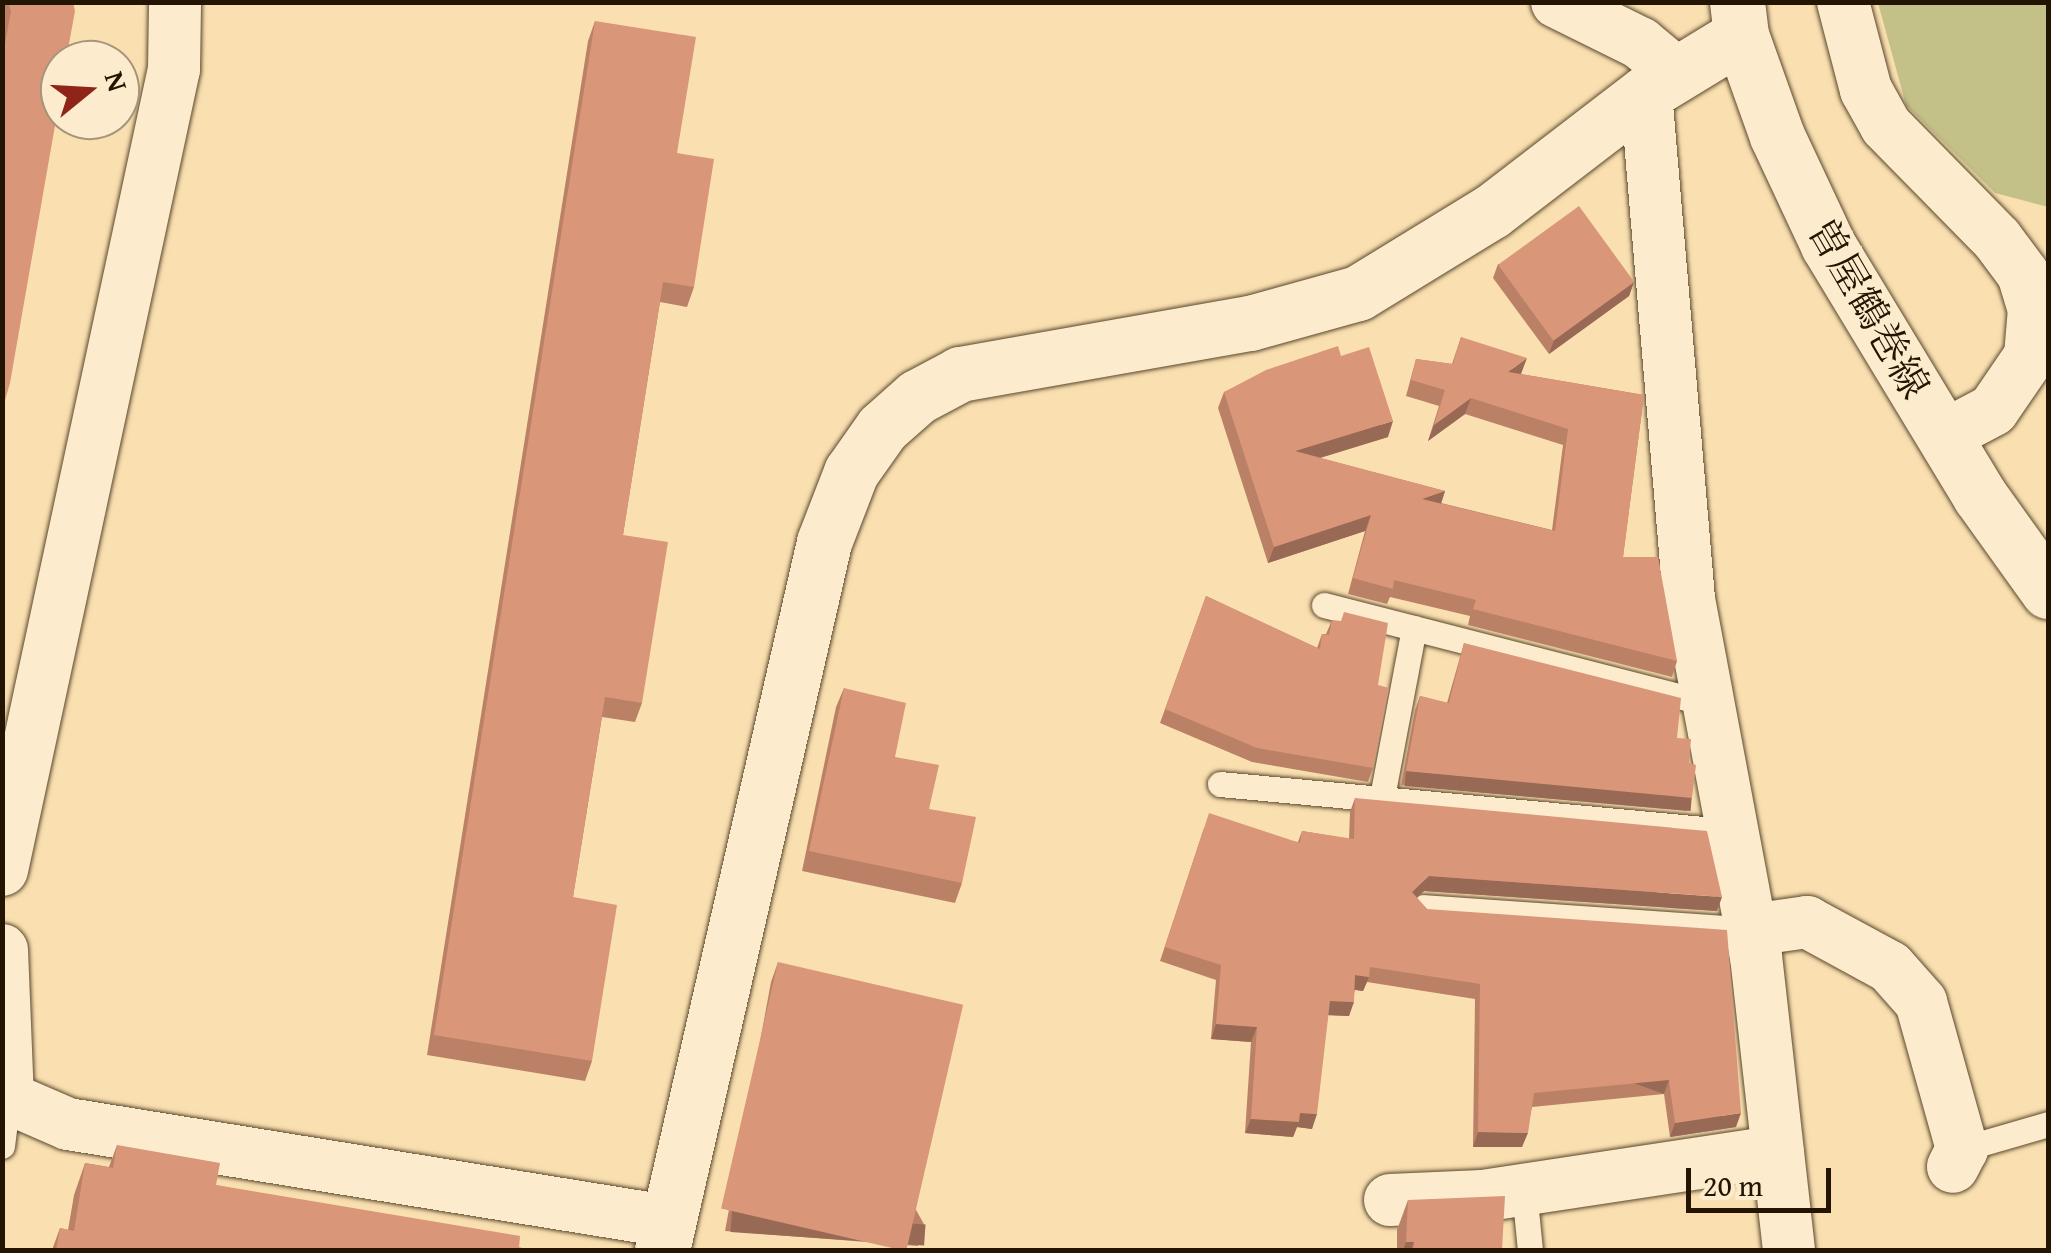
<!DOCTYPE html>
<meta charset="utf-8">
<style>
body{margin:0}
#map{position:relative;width:2051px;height:1253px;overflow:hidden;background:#fae0b0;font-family:"Gentium Book Plus","Noto Serif JP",serif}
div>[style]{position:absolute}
.green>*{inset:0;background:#c3c188}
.roads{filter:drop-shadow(0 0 2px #5a472e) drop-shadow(0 0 2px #5a472e)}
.service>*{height:25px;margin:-12.5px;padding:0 12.5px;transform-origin:12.5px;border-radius:12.5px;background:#fcebcc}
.minor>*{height:52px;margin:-26px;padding:0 26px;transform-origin:26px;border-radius:26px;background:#fcebcc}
.tertiary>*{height:55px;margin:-27.5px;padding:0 27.5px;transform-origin:27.5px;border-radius:27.5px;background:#fcebcc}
.secondary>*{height:55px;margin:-27.5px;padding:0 27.5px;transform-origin:27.5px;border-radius:27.5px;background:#fcebcc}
.wall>*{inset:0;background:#bb8167}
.shaded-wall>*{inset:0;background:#986954;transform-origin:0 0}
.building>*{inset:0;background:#d99678;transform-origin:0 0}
span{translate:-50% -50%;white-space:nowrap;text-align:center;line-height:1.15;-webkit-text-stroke:8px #fcebcc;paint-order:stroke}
.street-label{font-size:40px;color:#241402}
.frame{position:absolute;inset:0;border:5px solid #241402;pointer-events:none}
.north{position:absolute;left:40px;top:40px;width:100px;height:100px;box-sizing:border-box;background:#fcebcc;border:2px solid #a6957b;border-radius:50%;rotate:72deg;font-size:28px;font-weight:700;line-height:40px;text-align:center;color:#241402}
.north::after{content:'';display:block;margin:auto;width:35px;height:45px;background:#8f2418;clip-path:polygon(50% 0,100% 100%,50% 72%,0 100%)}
.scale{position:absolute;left:1686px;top:1168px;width:145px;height:45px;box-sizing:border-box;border:5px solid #241402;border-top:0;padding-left:12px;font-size:30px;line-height:35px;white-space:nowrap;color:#241402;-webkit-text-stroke:8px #fcebcc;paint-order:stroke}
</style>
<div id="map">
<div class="green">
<i style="clip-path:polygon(1878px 3px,2048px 3px,2048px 207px,1995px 193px,1906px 105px)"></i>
</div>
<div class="roads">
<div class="service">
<i style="left:1324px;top:605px;width:398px;rotate:14.4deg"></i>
<i style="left:1220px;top:784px;width:517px;rotate:5.32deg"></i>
<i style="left:1382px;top:797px;width:172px;rotate:-79.3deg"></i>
<i style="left:1423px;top:907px;width:329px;rotate:4deg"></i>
<i style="left:2px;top:1146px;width:48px;rotate:-82.9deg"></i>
<i style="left:1962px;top:1149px;width:90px;rotate:-16.2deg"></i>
<i style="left:1524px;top:1190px;width:60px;rotate:84.3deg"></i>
</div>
<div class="minor">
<i style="left:1557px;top:2px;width:93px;rotate:26.3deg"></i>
<i style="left:1640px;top:43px;width:47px;rotate:39.8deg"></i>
<i style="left:1843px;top:2px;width:91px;rotate:75.4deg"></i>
<i style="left:1866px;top:90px;width:41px;rotate:60.9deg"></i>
<i style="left:1886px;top:126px;width:158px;rotate:45.5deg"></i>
<i style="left:1997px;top:239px;width:44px;rotate:53.4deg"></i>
<i style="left:2023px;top:274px;width:37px;rotate:73deg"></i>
<i style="left:2034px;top:309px;width:47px;rotate:94.9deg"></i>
<i style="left:2030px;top:356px;width:65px;rotate:124.4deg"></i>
<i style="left:1993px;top:410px;width:55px;rotate:152deg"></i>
<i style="left:1646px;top:93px;width:508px;rotate:85.14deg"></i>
<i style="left:1689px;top:599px;width:363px;rotate:79.4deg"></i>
<i style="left:1756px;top:956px;width:296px;rotate:83.6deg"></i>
<i style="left:2px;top:870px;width:819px;rotate:-77.88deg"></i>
<i style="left:174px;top:69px;width:67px;rotate:-89.1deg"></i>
<i style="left:1751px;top:930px;width:57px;rotate:-8.1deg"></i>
<i style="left:1807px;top:922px;width:94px;rotate:28.5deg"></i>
<i style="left:1890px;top:967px;width:47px;rotate:48.5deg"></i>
<i style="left:1921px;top:1002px;width:153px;rotate:74.4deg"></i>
<i style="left:1962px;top:1149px;width:20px;rotate:117deg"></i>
<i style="left:2px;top:950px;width:148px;rotate:87.7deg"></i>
<i style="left:8px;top:1098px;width:65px;rotate:23.4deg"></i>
<i style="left:68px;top:1124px;width:606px;rotate:9.21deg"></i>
<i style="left:1390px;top:1200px;width:92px;rotate:-2.5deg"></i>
<i style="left:1482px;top:1196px;width:299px;rotate:-8.6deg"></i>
</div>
<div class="tertiary">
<i style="left:662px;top:1250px;width:726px;rotate:-77.11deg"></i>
<i style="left:824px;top:542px;width:75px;rotate:-68.9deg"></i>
<i style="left:851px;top:472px;width:54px;rotate:-54.8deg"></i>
<i style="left:882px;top:428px;width:47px;rotate:-41.5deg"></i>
<i style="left:917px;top:397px;width:49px;rotate:-28.1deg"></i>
<i style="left:960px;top:374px;width:294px;rotate:-10deg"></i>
<i style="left:1250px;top:323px;width:112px;rotate:-15.5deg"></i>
<i style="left:1358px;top:293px;width:157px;rotate:-31.5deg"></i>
<i style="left:1492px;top:211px;width:194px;rotate:-37.5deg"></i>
<i style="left:1646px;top:93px;width:111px;rotate:-31.4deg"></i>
</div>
<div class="secondary">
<i style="left:1737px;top:2px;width:33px;rotate:83deg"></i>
<i style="left:1741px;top:35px;width:107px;rotate:70.4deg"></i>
<i style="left:1777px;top:136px;width:120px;rotate:64.9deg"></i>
<i style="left:1828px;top:245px;width:293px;rotate:58.8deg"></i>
<i style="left:1980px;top:496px;width:117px;rotate:54.4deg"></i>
</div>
</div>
<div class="wall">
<i style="clip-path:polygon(2px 2px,73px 2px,2px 411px)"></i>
<i style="clip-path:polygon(595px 21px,694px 287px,687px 307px,660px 302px,623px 535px,642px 703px,635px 722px,602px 717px,573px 897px,592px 1061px,585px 1081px,427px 1055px,588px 41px)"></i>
<i style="clip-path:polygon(1498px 264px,1634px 282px,1629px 296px,1549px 354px,1493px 278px)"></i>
<i style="clip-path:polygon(1461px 337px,1521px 374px,1644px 395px,1623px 557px,1677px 661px,1672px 677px,1468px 625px,1470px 616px,1390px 597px,1387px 604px,1348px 594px,1365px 531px,1268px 563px,1218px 408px,1224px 392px,1341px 356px,1388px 437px,1320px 458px,1445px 491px,1441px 503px,1552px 530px,1563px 445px,1465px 414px,1428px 441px,1439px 406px,1406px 396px,1416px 359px,1452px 364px)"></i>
<i style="clip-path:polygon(1206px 596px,1317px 648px,1322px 634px,1326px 634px,1332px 620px,1378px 685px,1373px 768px,1368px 782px,1252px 762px,1160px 723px)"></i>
<i style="clip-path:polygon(1464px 643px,1677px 738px,1689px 763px,1687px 811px,1401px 785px,1415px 710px,1420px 696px,1447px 703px)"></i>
<i style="clip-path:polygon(844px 688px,895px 757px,929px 809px,962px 883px,955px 903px,802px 871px,836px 707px)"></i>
<i style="clip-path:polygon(1355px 798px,1717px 911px,1424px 891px,1417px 898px,1427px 909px,1736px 1127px,1670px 1137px,1664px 1094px,1532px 1107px,1522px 1147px,1473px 1147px,1475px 999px,1367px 982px,1363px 991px,1355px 990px,1349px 1016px,1328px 1015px,1312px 1129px,1297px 1127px,1293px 1137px,1245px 1133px,1251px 1042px,1211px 1039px,1216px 980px,1160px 961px,1204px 828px,1298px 842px,1302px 831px,1349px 839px,1350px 812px)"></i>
<i style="clip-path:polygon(778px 962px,925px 1226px,918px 1246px,725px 1231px,771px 982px)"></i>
<i style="clip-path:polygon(117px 1145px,216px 1185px,532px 1250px,52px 1250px,60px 1228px,68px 1230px,74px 1195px,85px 1163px,109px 1167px)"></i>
<i style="clip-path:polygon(1408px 1200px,1502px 1250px,1397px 1250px,1397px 1230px)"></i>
</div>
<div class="shaded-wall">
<i style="clip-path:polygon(1634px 282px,1629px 296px,1549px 354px,1554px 340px)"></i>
<i style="clip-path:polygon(1527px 358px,1521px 374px,1508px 372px)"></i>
<i style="clip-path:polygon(1471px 398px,1465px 414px,1428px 441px,1434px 425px)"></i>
<i style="clip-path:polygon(1393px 421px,1388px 437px,1290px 467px,1295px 451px)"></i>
<i style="clip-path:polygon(1445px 491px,1440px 507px,1422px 499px)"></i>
<i style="clip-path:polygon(1371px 515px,1365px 531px,1268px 563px,1274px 547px)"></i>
<i style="left:1406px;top:771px;width:287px;height:15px;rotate:5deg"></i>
<i style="clip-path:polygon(1429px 876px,1722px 897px,1717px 911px,1424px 891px,1407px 907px,1412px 892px)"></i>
<i style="clip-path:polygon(1355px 975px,1369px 977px,1363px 991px,1350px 989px)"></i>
<i style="clip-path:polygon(1330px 1001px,1354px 1002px,1349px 1016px,1324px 1015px)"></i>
<i style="clip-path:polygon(1216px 1024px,1257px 1027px,1251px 1042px,1211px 1039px)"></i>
<i style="left:1669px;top:1080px;width:15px;height:136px;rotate:110deg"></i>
<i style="clip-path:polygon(1300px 1113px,1317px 1114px,1312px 1129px,1297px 1127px,1293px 1137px,1245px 1133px,1251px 1119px)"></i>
<i style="clip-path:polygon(1741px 1113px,1736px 1127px,1670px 1137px,1675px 1123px)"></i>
<i style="clip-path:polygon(1478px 1132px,1528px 1133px,1522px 1147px,1473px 1147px)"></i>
<i style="left:732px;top:1211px;width:194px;height:21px;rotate:4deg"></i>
<i style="clip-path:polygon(1406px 1242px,1414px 1242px,1411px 1250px,1403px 1250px)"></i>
</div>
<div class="building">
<i style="clip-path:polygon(8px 2px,73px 2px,75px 11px,66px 60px,60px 60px,60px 97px,10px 383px,2px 411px,2px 60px,11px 11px)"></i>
<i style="clip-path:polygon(595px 21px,696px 37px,677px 153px,714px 159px,694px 287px,663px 282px,623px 535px,668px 542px,642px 703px,605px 697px,573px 897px,617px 905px,592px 1061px,434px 1035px)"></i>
<i style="left:1579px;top:206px;width:94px;height:100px;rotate:54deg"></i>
<i style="clip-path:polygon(1461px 337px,1527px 358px,1508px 372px,1644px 395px,1623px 557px,1658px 557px,1677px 661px,1473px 609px,1476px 600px,1394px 580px,1393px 589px,1353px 578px,1371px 515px,1274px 547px,1224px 392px,1266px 370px,1338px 346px,1341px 356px,1369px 347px,1393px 421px,1295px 451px,1445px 491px,1422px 499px,1555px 531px,1568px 429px,1471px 398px,1434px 425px,1445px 390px,1411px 380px,1416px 359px,1453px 364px)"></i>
<i style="clip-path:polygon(1206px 596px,1320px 649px,1322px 634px,1329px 635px,1332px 620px,1341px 621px,1344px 612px,1388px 623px,1378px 685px,1389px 688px,1373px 768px,1257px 748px,1165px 709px)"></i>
<i style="clip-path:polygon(1464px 643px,1681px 698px,1677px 738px,1691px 739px,1689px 763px,1696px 765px,1692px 798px,1406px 771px,1420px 696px,1449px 703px)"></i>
<i style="clip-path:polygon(844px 688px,906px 703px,895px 757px,939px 765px,929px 809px,976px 817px,962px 883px,809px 851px)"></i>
<i style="clip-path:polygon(1355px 798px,1707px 831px,1722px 897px,1429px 876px,1412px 892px,1427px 909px,1727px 930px,1741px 1113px,1675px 1123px,1669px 1080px,1534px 1093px,1528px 1133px,1478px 1132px,1480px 984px,1370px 967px,1369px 977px,1355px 975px,1354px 1002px,1330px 1001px,1317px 1114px,1300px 1113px,1299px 1122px,1251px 1119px,1257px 1027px,1216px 1024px,1221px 965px,1165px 947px,1209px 813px,1300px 843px,1302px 831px,1354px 839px)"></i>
<i style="left:778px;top:962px;width:190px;height:253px;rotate:13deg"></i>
<i style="clip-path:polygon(117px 1145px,220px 1163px,216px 1185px,520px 1236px,519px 1248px,532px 1250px,56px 1250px,60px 1228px,74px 1231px,85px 1163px,113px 1168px)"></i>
<i style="clip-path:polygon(1505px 1196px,1502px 1250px,1413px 1250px,1414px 1242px,1406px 1242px,1408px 1200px)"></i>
</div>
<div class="street-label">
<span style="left:1869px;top:308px;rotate:60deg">曽屋鶴巻線</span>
</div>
<div class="frame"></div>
<div class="north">N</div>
<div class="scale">20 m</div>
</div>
